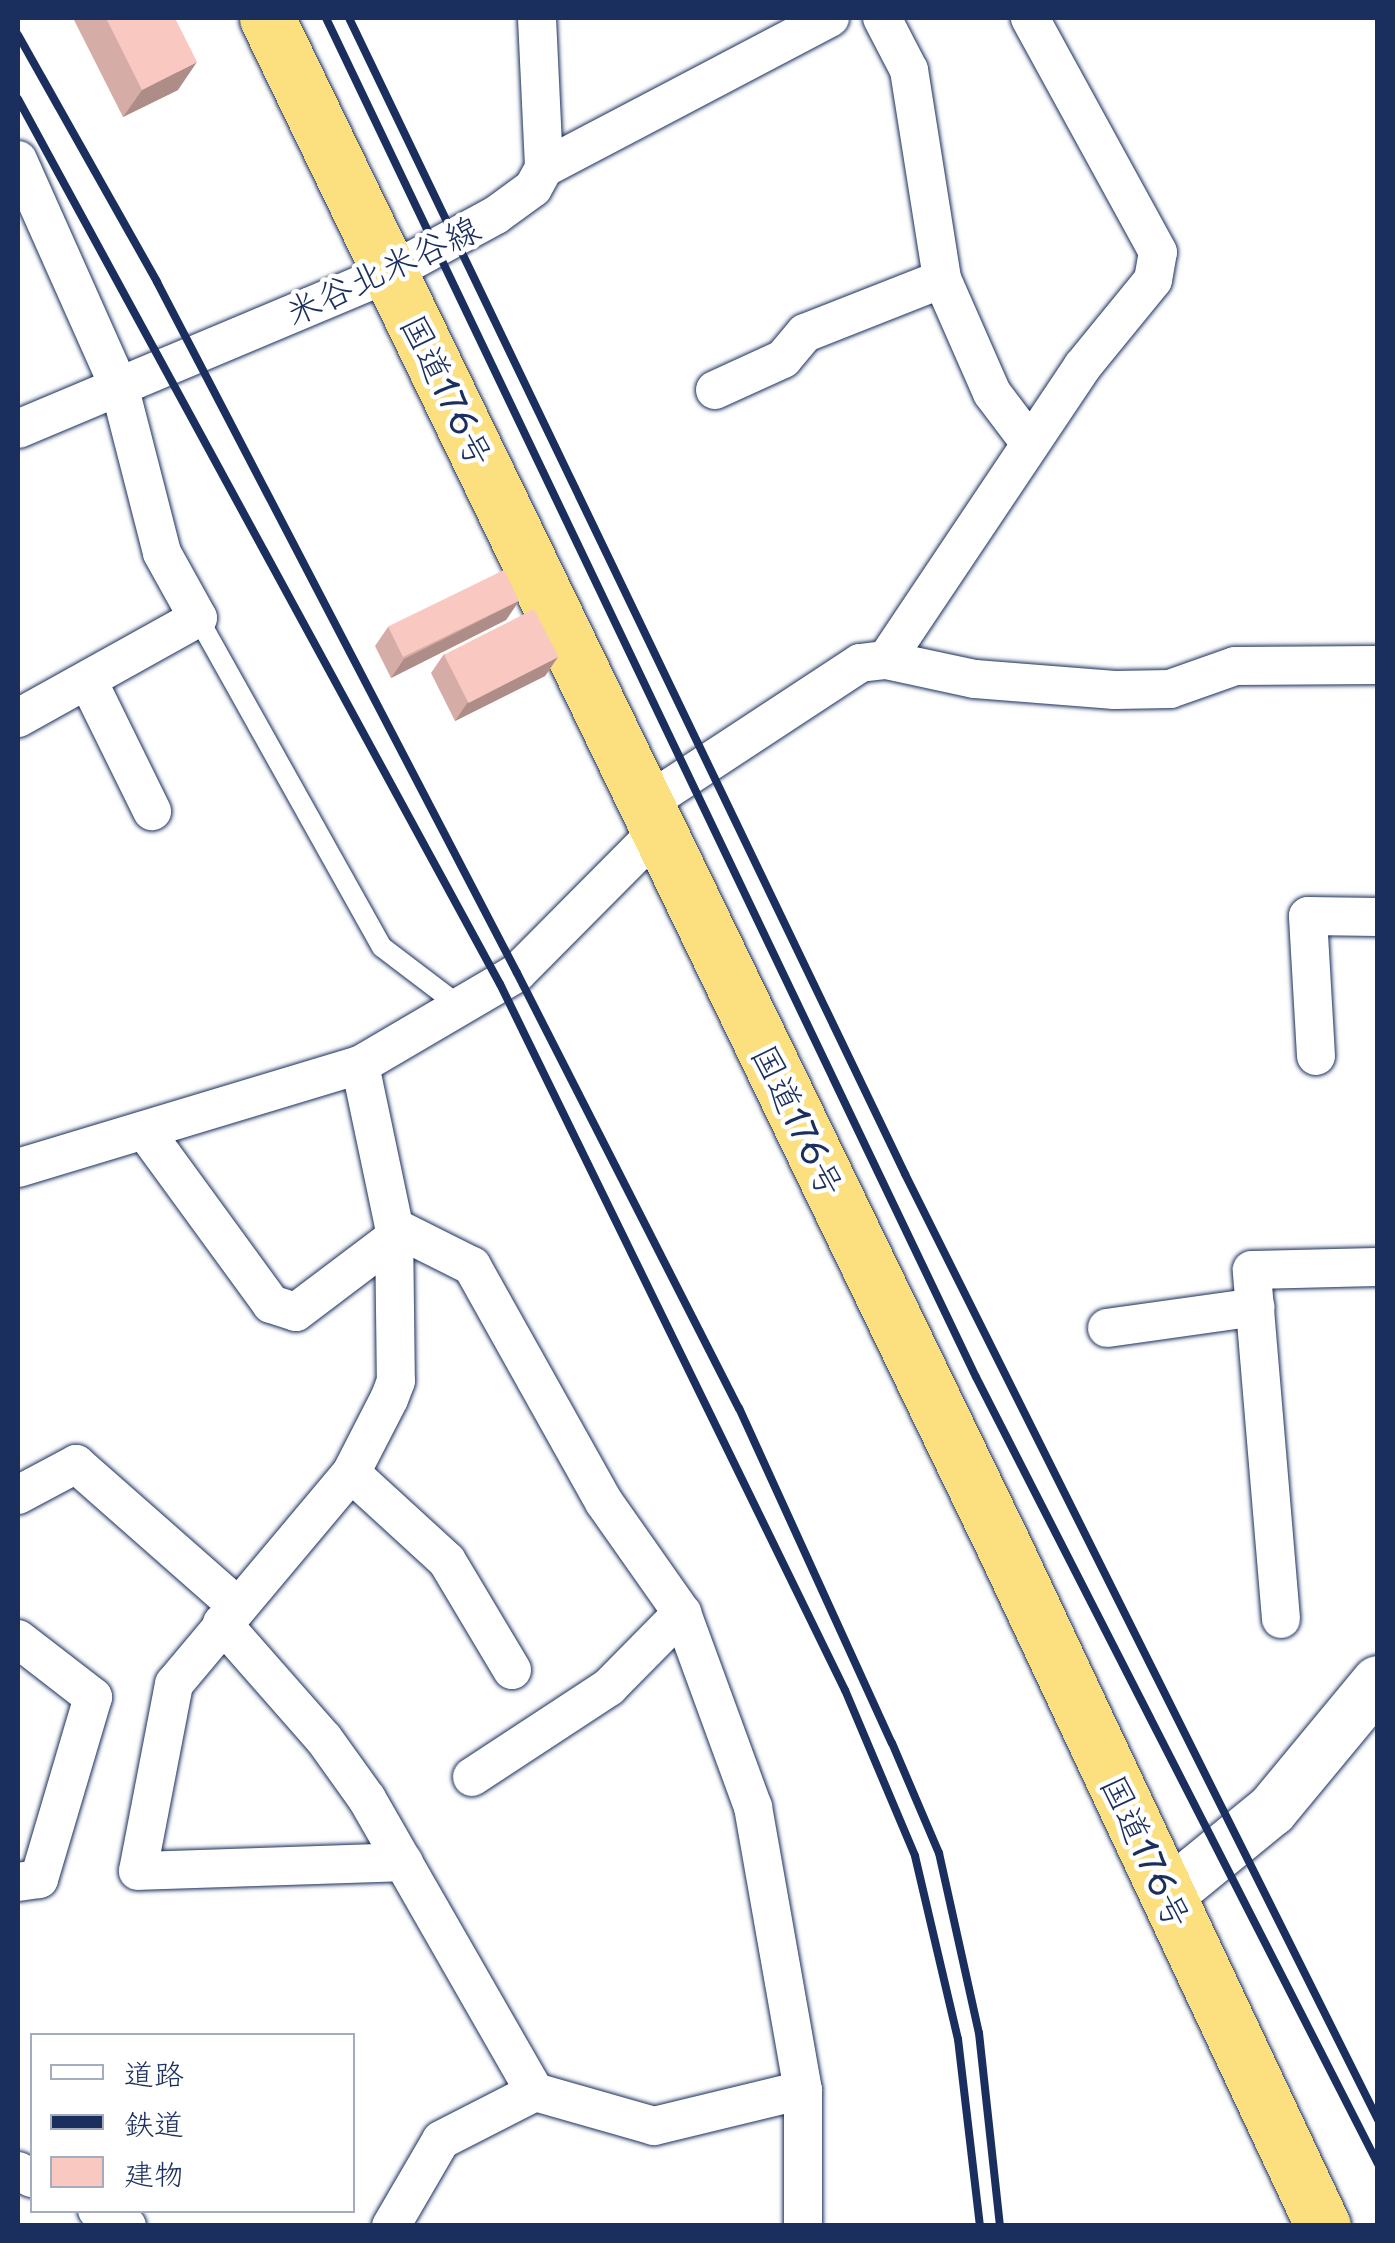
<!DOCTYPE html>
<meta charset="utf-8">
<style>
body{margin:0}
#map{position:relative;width:1395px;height:2243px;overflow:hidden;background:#fff;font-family:"Playpen Sans","Klee One",sans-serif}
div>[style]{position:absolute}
.roads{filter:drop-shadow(0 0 2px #1b2f5e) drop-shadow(0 0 2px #1b2f5e)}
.lane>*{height:20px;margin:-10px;padding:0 10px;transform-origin:10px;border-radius:10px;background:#fff}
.street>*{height:38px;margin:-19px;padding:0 19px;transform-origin:19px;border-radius:19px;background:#fff}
.secondary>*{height:52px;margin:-26px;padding:0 26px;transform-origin:26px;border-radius:26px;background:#fff}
.highway>*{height:55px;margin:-27.5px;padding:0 27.5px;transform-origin:27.5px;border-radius:27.5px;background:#fce080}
.rail>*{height:8px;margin:-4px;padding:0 4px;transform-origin:4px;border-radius:4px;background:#1b2f5e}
.wall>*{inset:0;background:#d5aca6}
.shaded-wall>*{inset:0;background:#ae8c87}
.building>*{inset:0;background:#f8c8c1;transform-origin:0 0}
span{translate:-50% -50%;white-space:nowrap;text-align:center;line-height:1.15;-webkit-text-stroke:9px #fff;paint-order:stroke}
.street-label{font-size:35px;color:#1b2f5e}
.frame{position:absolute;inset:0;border:20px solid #1b2f5e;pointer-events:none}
.legend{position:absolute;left:30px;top:2033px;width:325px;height:180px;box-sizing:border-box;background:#fff;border:2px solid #a4acbf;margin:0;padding:12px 18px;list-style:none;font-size:30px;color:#1b2f5e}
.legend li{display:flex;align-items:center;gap:20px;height:50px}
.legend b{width:50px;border:2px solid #a4acbf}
</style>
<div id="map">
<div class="roads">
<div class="lane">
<i style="left:198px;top:618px;width:377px;rotate:60.8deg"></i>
<i style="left:382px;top:947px;width:101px;rotate:37.3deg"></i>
</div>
<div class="street">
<i style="left:537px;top:18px;width:150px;rotate:87.3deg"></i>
<i style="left:882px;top:18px;width:59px;rotate:62.6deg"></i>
<i style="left:909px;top:70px;width:212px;rotate:81deg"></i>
<i style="left:942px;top:279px;width:124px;rotate:66.3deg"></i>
<i style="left:992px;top:393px;width:63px;rotate:52.8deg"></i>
<i style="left:18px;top:160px;width:251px;rotate:66deg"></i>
<i style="left:120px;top:389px;width:169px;rotate:75.6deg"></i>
<i style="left:162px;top:553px;width:74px;rotate:61deg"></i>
<i style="left:198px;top:618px;width:206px;rotate:150.9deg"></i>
<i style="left:715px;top:390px;width:75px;rotate:-24.5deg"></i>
<i style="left:783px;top:359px;width:34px;rotate:-50deg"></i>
<i style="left:805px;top:333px;width:147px;rotate:-21.5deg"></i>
<i style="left:18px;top:429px;width:405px;rotate:-22.8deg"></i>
<i style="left:391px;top:272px;width:119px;rotate:-28.5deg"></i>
<i style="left:496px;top:215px;width:46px;rotate:-36.1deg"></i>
<i style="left:533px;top:188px;width:23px;rotate:-61deg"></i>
<i style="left:544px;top:168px;width:323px;rotate:-27.7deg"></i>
<i style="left:886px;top:660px;width:353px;rotate:-56.2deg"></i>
<i style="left:1082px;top:367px;width:112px;rotate:-50.8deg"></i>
<i style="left:1153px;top:280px;width:28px;rotate:-80deg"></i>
<i style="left:1158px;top:252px;width:267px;rotate:-118.7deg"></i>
<i style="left:89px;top:683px;width:143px;rotate:63.8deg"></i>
<i style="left:647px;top:803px;width:255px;rotate:-33.3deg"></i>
<i style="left:860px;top:663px;width:26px;rotate:-7deg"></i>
<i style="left:886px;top:660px;width:91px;rotate:12.1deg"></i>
<i style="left:975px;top:679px;width:140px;rotate:4.5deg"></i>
<i style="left:1115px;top:690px;width:55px;rotate:-1deg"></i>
<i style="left:1170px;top:689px;width:69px;rotate:-19.5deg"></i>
<i style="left:1235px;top:666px;width:143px;rotate:-0.4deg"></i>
<i style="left:1316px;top:1056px;width:140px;rotate:-93.3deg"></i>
<i style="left:1308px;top:916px;width:70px;rotate:0.8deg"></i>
<i style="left:360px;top:1065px;width:166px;rotate:78.1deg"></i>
<i style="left:394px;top:1227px;width:87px;rotate:26.6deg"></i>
<i style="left:472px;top:1266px;width:270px;rotate:60.8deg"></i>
<i style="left:604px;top:1502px;width:136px;rotate:54.9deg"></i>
<i style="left:682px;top:1613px;width:207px;rotate:69.9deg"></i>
<i style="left:753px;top:1807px;width:287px;rotate:80deg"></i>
<i style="left:145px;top:1131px;width:214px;rotate:53.9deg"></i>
<i style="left:271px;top:1304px;width:26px;rotate:18deg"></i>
<i style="left:296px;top:1312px;width:123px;rotate:-37.1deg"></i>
<i style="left:18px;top:1168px;width:357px;rotate:-16.8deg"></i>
<i style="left:360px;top:1065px;width:182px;rotate:-30.4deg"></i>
<i style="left:517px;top:973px;width:203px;rotate:-45.2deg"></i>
<i style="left:394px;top:1227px;width:154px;rotate:89.3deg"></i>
<i style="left:396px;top:1381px;width:19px;rotate:111deg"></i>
<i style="left:389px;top:1399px;width:83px;rotate:117.2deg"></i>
<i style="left:351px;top:1473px;width:275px;rotate:130deg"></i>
<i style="left:174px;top:1684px;width:190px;rotate:100.9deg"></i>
<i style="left:138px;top:1871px;width:266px;rotate:-1.9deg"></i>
<i style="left:1107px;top:1328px;width:150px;rotate:-8deg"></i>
<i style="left:351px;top:1473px;width:130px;rotate:42.5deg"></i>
<i style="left:447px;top:1561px;width:127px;rotate:59.2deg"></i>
<i style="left:18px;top:1495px;width:66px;rotate:-28.1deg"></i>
<i style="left:76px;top:1464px;width:213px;rotate:41.4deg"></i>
<i style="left:1281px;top:1619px;width:350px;rotate:-94.8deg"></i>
<i style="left:1252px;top:1270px;width:126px;rotate:-1.4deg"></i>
<i style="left:222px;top:1623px;width:154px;rotate:48.7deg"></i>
<i style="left:324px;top:1739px;width:74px;rotate:54.4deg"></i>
<i style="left:367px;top:1799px;width:338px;rotate:60.2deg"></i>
<i style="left:18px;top:1639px;width:95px;rotate:37.7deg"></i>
<i style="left:93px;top:1697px;width:190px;rotate:106.5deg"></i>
<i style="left:39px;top:1879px;width:21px;rotate:172deg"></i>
<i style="left:472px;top:1777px;width:164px;rotate:-33.3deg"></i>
<i style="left:609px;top:1687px;width:104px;rotate:-45.4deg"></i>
<i style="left:18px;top:2171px;width:16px;rotate:27deg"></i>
<i style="left:97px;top:2210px;width:34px;rotate:28deg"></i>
<i style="left:391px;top:2226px;width:99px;rotate:-59.8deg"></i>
<i style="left:441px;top:2140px;width:106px;rotate:-27.1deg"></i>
<i style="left:535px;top:2092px;width:124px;rotate:15.9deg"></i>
<i style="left:654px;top:2126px;width:153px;rotate:-13.6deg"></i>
<i style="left:803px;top:2090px;width:136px;rotate:90deg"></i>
</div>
<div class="secondary">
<i style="left:1168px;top:1895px;width:134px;rotate:-39.3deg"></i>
<i style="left:1272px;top:1810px;width:166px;rotate:-50.4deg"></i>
</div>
<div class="highway">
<i style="left:267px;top:18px;width:1685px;rotate:64.26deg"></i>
<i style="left:999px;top:1536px;width:762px;rotate:64.85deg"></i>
</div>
</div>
<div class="rail">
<i style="left:326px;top:18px;width:1506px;rotate:64.44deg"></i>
<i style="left:976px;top:1377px;width:884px;rotate:62.94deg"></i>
<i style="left:349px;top:18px;width:1283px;rotate:64.31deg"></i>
<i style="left:905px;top:1174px;width:1058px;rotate:63.43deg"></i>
<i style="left:18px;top:35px;width:283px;rotate:60.6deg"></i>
<i style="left:157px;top:282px;width:779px;rotate:62.48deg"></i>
<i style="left:517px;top:973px;width:488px;rotate:63deg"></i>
<i style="left:739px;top:1408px;width:368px;rotate:65.5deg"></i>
<i style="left:892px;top:1743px;width:120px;rotate:66.9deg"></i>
<i style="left:939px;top:1853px;width:184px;rotate:77.5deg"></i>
<i style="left:979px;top:2033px;width:194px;rotate:83.8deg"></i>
<i style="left:18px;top:99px;width:1008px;rotate:61.43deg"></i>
<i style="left:500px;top:984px;width:786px;rotate:63.96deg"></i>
<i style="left:845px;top:1690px;width:180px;rotate:67.1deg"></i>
<i style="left:915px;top:1856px;width:188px;rotate:76.8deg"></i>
<i style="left:958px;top:2039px;width:188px;rotate:83.3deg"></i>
</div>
<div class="wall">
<i style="clip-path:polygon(73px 18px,175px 18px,178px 90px,123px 117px)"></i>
<i style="clip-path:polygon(519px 601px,506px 620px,391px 678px,375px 646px,388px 627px)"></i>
<i style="clip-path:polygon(444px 654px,558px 657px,545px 676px,455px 721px,431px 673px)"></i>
</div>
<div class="shaded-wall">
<i style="clip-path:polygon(197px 62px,178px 90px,123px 117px,142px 90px)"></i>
<i style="clip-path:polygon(519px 601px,506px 620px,391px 678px,404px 659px)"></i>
<i style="clip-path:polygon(558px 657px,545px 676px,455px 721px,468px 702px)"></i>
</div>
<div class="building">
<i style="clip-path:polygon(106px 18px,175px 18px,197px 62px,142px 90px)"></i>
<i style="left:504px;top:570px;width:34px;height:129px;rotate:64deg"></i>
<i style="left:534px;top:609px;width:54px;height:101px;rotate:63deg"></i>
</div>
<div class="street-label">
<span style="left:382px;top:269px;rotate:-25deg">米谷北米谷線</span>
<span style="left:448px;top:390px;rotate:64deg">国道176号</span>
<span style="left:799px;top:1120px;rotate:64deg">国道176号</span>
<span style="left:1147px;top:1851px;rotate:65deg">国道176号</span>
</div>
<div class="frame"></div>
<ul class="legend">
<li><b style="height:12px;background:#fff"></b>道路</li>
<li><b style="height:12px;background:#1b2f5e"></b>鉄道</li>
<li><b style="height:28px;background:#f8c8c1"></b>建物</li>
</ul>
</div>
